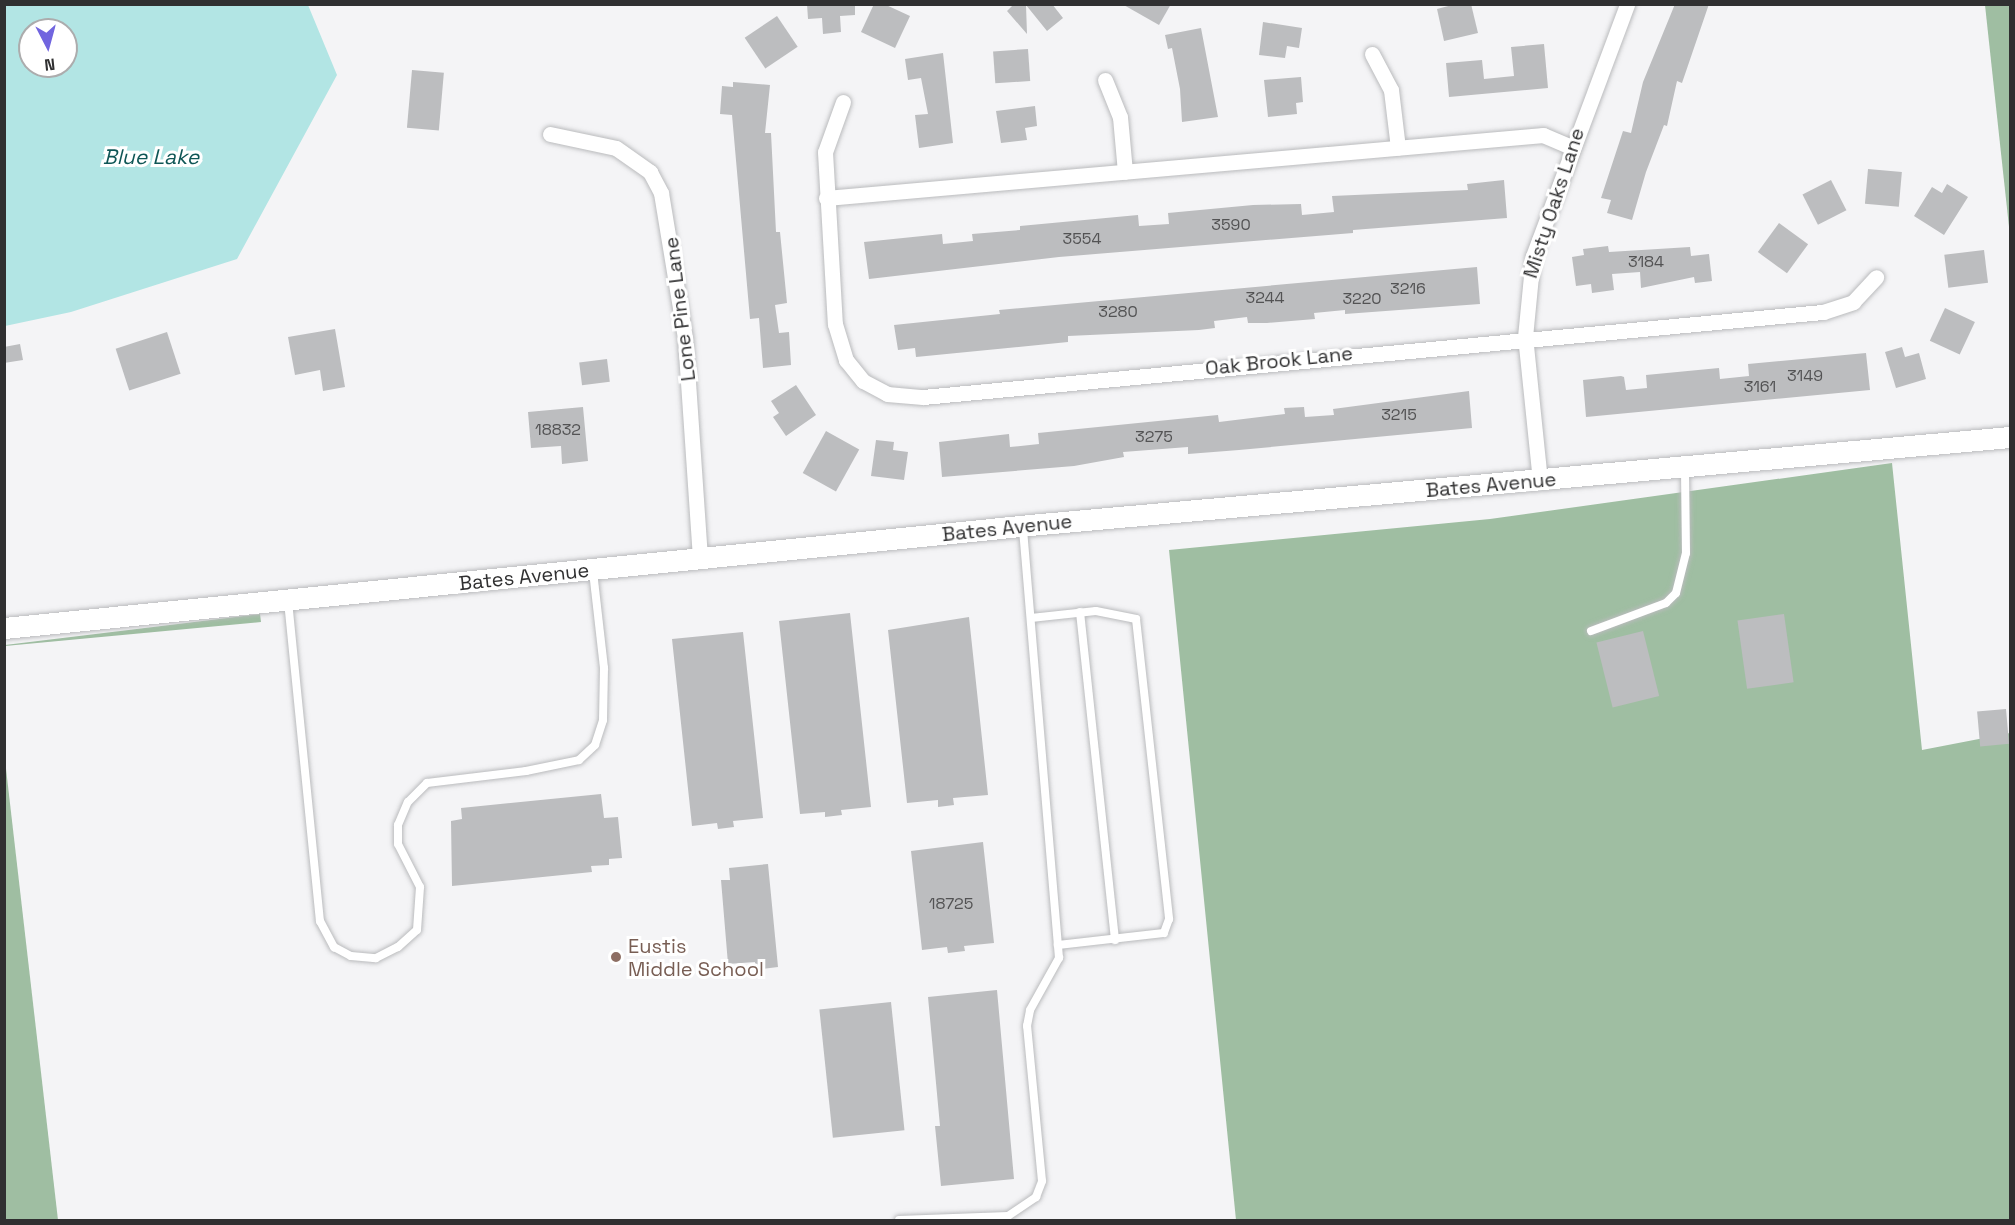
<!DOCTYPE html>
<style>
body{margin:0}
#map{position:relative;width:2015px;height:1225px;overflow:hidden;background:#f4f4f6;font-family:"Space Grotesk",sans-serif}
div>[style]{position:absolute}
.forest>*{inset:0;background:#9fbea2}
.water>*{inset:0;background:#b2e5e4}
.building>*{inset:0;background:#bcbdbf;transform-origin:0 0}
.roads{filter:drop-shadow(0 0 2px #babbbd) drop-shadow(0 0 2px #babbbd)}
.lane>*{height:8px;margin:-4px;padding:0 4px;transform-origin:4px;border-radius:4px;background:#fff}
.street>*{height:15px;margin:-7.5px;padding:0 7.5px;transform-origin:7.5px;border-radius:7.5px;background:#fff}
.secondary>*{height:21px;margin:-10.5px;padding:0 10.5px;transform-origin:10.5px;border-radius:10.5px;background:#fff}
.dots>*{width:16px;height:16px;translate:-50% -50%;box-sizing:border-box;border:3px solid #fff;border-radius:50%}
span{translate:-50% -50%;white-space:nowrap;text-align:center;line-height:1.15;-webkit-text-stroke:6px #fff;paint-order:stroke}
.number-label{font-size:16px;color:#535354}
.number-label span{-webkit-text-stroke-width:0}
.street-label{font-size:20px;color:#303031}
.education-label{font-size:20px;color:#785e54}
.left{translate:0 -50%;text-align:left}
.water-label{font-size:21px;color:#0f5656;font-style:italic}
.frame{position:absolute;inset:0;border:6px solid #303031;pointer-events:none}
.north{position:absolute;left:18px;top:18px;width:60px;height:60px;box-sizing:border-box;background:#fff;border:2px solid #acacad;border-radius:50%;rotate:174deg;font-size:16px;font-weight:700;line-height:24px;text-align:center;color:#303031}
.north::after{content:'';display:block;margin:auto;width:21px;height:27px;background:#7165df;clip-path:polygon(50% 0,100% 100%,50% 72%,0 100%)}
</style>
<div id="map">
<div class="forest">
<i style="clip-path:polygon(1985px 5px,2010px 5px,2010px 236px,2000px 144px)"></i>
<i style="clip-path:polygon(1892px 463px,1922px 750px,2010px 733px,2010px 1220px,1236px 1220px,1169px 550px,1490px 519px)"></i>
<i style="clip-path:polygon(260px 614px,261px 622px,5px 646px,5px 645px)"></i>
<i style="clip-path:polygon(5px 760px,58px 1220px,5px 1220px)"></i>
</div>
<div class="water">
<i style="clip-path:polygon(evenodd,5px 4px,308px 5px,337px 75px,237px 259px,71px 312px,5px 326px,5px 4px,30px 30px,66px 30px,66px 66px,30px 66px,30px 30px)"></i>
</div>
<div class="building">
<i style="clip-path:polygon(807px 4px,855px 4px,855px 15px,840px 16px,841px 32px,823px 34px,822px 18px,808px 19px)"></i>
<i style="clip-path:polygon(874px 4px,884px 4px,910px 16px,895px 48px,861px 32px)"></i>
<i style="clip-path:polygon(1014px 4px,1052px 4px,1063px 18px,1047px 31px,1026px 5px,1027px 34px,1007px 11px)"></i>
<i style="clip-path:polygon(1122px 4px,1171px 4px,1159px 25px)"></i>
<i style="clip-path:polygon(1456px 4px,1471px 4px,1478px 33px,1444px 41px,1437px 9px)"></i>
<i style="clip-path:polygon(1675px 4px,1709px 4px,1682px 83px,1677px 81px,1667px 126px,1664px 125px,1646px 172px,1632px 220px,1607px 213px,1611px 200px,1601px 198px,1623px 131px,1631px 133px,1643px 82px)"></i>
<i style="left:777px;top:16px;width:37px;height:39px;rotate:56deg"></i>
<i style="clip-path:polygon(1263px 22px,1302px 28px,1299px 48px,1287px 46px,1285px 58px,1259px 55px)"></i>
<i style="clip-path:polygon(1201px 28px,1218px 117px,1182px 122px,1180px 89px,1172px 48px,1168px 49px,1165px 35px)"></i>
<i style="clip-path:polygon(1544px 44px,1548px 88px,1449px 97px,1446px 63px,1482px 60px,1484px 79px,1514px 76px,1511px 47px)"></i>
<i style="left:1028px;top:49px;width:32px;height:35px;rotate:86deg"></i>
<i style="clip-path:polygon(943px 53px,953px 143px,919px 148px,915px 115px,928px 114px,921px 78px,908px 80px,905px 59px)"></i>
<i style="left:412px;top:70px;width:32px;height:58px;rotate:5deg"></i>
<i style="clip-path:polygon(1301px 77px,1303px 102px,1296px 103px,1297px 114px,1268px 117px,1264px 80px)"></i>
<i style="clip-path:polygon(733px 82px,770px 85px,765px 133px,771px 133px,776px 232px,780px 232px,787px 303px,775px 305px,779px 333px,789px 332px,791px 365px,763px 368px,759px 318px,750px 319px,732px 115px,720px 114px,722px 86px,733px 87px)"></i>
<i style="clip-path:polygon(1035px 106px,1037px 126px,1025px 128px,1027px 140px,1001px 143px,996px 111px)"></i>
<i style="left:1868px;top:169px;width:34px;height:35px;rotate:5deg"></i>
<i style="clip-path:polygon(1504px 180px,1507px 218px,1353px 230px,1353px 233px,1059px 257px,869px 279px,864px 242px,942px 234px,943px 244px,973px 241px,972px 234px,1020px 230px,1020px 226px,1138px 215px,1139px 226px,1169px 224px,1168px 213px,1253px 205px,1301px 204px,1302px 215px,1334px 212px,1332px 196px,1468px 190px,1467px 184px)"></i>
<i style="left:1831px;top:180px;width:34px;height:32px;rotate:63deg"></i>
<i style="clip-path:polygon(1947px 184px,1968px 197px,1944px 235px,1914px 216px,1932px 187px,1942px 193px)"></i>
<i style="left:1779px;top:223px;width:36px;height:36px;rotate:36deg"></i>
<i style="clip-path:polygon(1608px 246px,1609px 252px,1690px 247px,1691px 256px,1709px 254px,1712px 281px,1695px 283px,1694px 277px,1641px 288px,1640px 272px,1612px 274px,1614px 290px,1592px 293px,1591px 284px,1576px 286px,1572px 257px,1584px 255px,1583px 249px)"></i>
<i style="left:1984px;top:250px;width:33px;height:40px;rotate:83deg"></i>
<i style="clip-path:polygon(1477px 267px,1480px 304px,1345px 314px,1345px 310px,1314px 313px,1315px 319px,1267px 323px,1248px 323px,1247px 317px,1214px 321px,1215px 328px,1199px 330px,1068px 336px,1068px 342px,916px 357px,915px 348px,898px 350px,894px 325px,1000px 314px,999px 310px)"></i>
<i style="left:1945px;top:308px;width:33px;height:36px;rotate:25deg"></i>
<i style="clip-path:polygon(335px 329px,345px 387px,323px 391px,320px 370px,295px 375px,288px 337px)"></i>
<i style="left:167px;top:332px;width:44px;height:54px;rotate:72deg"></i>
<i style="clip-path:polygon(20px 344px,23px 360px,4px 363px,4px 347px)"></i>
<i style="clip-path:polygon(1902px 347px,1905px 357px,1919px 353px,1926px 379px,1896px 388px,1885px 352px)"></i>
<i style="clip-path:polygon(1866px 353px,1870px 390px,1586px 417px,1583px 380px,1621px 376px,1624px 377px,1626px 390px,1647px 388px,1646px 375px,1719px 368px,1720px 379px,1749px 376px,1748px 364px)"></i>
<i style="left:607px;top:359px;width:23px;height:28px;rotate:83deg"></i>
<i style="clip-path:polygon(796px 385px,816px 415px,786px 436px,773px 417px,779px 413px,771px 401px)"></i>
<i style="clip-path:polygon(1469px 391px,1472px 428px,1239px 450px,1188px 454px,1188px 447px,1123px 452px,1124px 457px,1074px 466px,942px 477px,939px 442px,1009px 434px,1010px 447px,1039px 444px,1038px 433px,1218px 415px,1219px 422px,1285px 414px,1284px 408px,1304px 407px,1305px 417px,1334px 415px,1333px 409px)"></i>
<i style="clip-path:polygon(583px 407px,588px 461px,562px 464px,561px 446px,531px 448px,528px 412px)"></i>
<i style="left:826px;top:431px;width:38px;height:48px;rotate:29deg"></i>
<i style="clip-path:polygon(876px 440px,894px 442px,893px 450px,908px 452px,904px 480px,871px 476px)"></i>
<i style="clip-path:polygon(850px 613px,871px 807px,841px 810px,842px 815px,825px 817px,825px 812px,800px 814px,779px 621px)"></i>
<i style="left:1784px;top:614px;width:69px;height:47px;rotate:82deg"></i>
<i style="clip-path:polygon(969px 617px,988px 795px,953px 798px,954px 805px,938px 807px,938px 800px,907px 803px,888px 630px)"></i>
<i style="left:1643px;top:631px;width:67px;height:48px;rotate:76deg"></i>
<i style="clip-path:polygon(743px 632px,763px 818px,733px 821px,734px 827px,718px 829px,717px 823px,692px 826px,672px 639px)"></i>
<i style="left:2006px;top:709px;width:35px;height:29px;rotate:85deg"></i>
<i style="clip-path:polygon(601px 794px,604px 818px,618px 817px,622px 858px,609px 859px,609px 865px,591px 866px,592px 872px,452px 886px,451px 821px,462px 819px,461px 808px)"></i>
<i style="clip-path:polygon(983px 842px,994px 943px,964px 946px,965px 951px,948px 953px,947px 947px,922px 950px,911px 851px)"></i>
<i style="clip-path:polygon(768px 864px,778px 967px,755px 970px,755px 962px,728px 964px,721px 880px,730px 880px,729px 868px)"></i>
<i style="clip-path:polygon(997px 990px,1014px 1179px,941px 1186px,935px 1126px,940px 1126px,928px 997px)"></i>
<i style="left:891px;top:1002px;width:129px;height:72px;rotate:84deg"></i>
</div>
<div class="roads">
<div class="lane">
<i style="left:288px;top:601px;width:322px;rotate:84.3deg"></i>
<i style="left:320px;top:921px;width:30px;rotate:62deg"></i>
<i style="left:334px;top:947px;width:19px;rotate:28deg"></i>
<i style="left:351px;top:956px;width:25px;rotate:5deg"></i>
<i style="left:376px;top:958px;width:25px;rotate:-27deg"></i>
<i style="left:398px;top:947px;width:25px;rotate:-42deg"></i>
<i style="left:417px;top:930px;width:43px;rotate:-86deg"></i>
<i style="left:420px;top:887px;width:48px;rotate:-117.1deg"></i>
<i style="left:398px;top:844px;width:19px;rotate:-90deg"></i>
<i style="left:398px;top:825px;width:25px;rotate:-67deg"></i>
<i style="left:408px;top:802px;width:27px;rotate:-45deg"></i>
<i style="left:427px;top:783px;width:100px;rotate:-6.9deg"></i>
<i style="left:526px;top:771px;width:54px;rotate:-11.7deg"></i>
<i style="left:579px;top:760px;width:22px;rotate:-43deg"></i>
<i style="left:595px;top:745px;width:26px;rotate:-72deg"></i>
<i style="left:603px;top:720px;width:52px;rotate:-88.9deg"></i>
<i style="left:604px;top:668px;width:98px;rotate:-96.5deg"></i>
<i style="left:1080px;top:612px;width:330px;rotate:83.9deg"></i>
<i style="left:1031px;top:618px;width:65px;rotate:-6.1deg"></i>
<i style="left:1096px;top:611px;width:41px;rotate:11.3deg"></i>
<i style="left:1136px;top:619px;width:302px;rotate:83.7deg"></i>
<i style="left:1169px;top:919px;width:15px;rotate:110deg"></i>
<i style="left:1164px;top:933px;width:107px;rotate:173.5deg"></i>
<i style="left:1591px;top:631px;width:80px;rotate:-20.5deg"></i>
<i style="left:1666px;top:603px;width:14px;rotate:-45deg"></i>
<i style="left:1676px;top:593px;width:41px;rotate:-76deg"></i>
<i style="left:1686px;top:553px;width:85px;rotate:-90.7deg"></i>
<i style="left:899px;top:1220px;width:109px;rotate:-2.1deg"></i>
<i style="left:1008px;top:1216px;width:34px;rotate:-34deg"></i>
<i style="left:1036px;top:1197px;width:17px;rotate:-69deg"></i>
<i style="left:1042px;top:1181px;width:156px;rotate:-95.5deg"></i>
<i style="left:1027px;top:1026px;width:16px;rotate:-79deg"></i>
<i style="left:1030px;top:1010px;width:60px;rotate:-60.9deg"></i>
<i style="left:1059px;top:958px;width:433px;rotate:-94.8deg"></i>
</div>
<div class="street">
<i style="left:1372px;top:54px;width:41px;rotate:62.2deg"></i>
<i style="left:1391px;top:90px;width:58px;rotate:83.1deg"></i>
<i style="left:1105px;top:80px;width:40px;rotate:68deg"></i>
<i style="left:1120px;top:117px;width:55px;rotate:84.8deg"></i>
<i style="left:843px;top:102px;width:53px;rotate:109.8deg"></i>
<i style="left:825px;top:152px;width:172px;rotate:86.7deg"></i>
<i style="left:835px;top:324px;width:38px;rotate:73deg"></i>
<i style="left:846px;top:360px;width:27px;rotate:51deg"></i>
<i style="left:863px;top:381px;width:27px;rotate:28deg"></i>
<i style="left:887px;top:394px;width:36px;rotate:5deg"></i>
<i style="left:923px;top:397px;width:904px;rotate:-5.4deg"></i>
<i style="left:1823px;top:312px;width:32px;rotate:-18deg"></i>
<i style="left:1853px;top:302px;width:34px;rotate:-47deg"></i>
<i style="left:550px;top:134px;width:67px;rotate:12deg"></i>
<i style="left:616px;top:148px;width:42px;rotate:35.2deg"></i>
<i style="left:650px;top:172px;width:24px;rotate:62deg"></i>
<i style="left:661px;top:193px;width:147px;rotate:80.6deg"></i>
<i style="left:685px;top:338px;width:222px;rotate:86.1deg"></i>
<i style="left:826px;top:198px;width:720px;rotate:-5.02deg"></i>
<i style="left:1543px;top:135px;width:30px;rotate:23deg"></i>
<i style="left:1540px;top:481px;width:145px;rotate:-95.9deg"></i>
<i style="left:1525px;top:337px;width:81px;rotate:-84.4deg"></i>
<i style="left:1533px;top:256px;width:269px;rotate:-69.5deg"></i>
</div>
<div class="secondary">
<i style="left:4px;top:628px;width:1042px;rotate:-5.73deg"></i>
<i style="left:1041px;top:524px;width:973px;rotate:-5.13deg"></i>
</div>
</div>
<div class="dots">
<i style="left:616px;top:957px;background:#8d6e63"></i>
</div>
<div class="number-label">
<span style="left:1231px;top:225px">3590</span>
<span style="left:1082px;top:239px">3554</span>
<span style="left:1646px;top:262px">3184</span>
<span style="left:1408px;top:289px">3216</span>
<span style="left:1265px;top:298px">3244</span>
<span style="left:1362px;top:299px">3220</span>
<span style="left:1118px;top:312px">3280</span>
<span style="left:1805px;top:376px">3149</span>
<span style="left:1760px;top:387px">3161</span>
<span style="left:1399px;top:415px">3215</span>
<span style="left:558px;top:430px">18832</span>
<span style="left:1154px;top:437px">3275</span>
<span style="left:951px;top:904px">18725</span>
</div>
<div class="street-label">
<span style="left:1554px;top:203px;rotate:-72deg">Misty Oaks Lane</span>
<span style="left:680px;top:309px;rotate:-97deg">Lone Pine Lane</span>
<span style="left:1279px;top:361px;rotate:-6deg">Oak Brook Lane</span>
<span style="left:1491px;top:485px;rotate:-5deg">Bates Avenue</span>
<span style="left:1007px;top:528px;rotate:-6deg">Bates Avenue</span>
<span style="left:524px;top:577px;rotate:-6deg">Bates Avenue</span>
</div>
<div class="education-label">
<span class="left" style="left:628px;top:958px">Eustis<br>Middle School</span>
</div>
<div class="water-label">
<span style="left:151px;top:157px">Blue Lake</span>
</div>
<div class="frame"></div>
<div class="north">N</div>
</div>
